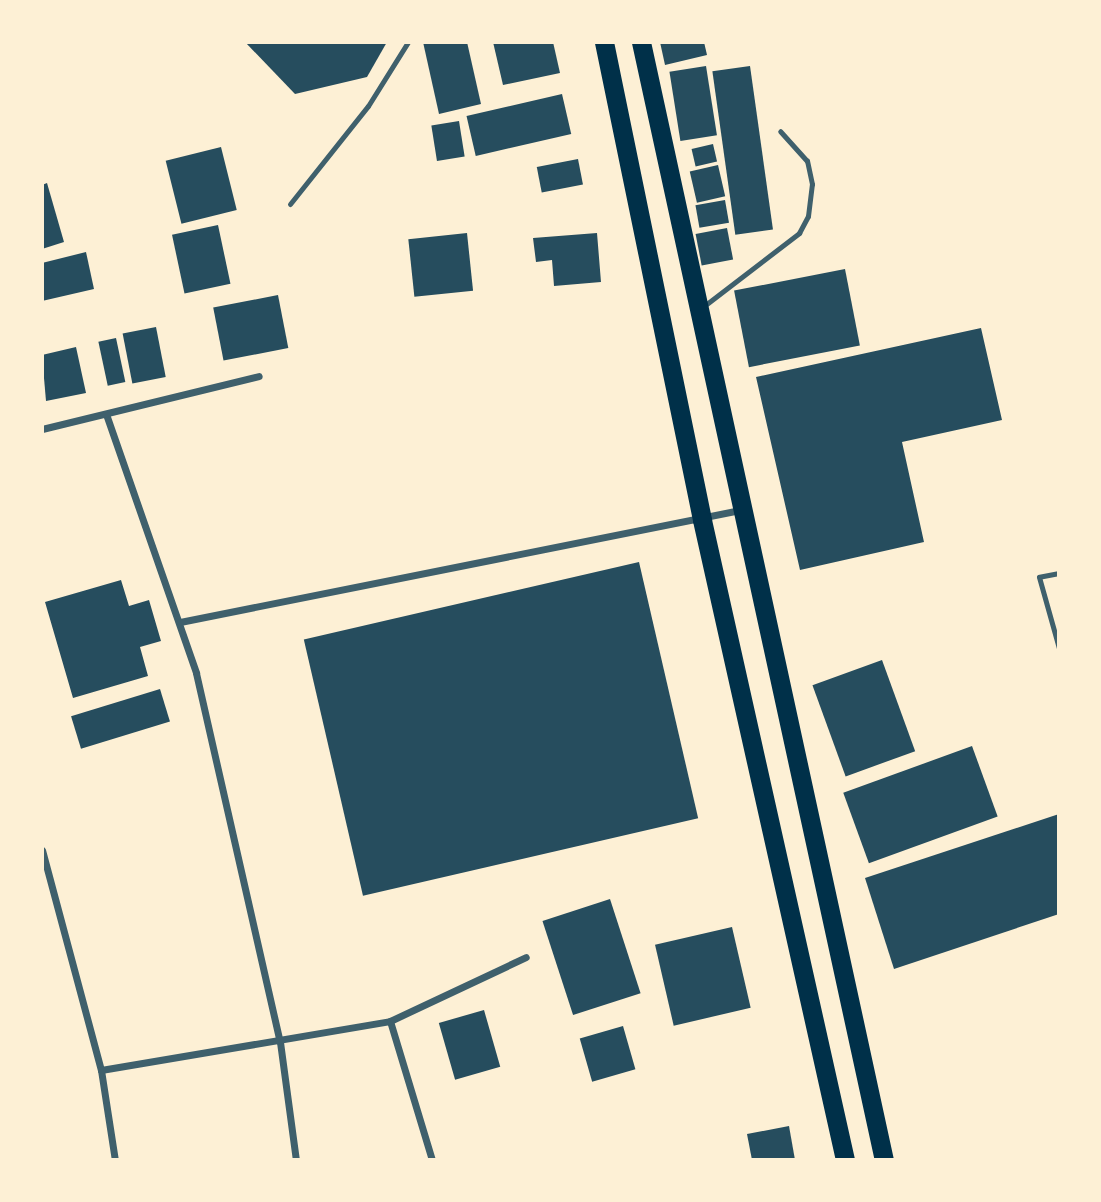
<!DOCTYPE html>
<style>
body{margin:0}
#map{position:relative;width:1101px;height:1202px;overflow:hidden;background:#fdf0d5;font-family:Rubik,sans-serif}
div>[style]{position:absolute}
.building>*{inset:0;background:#264d5e;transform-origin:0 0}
.service>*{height:5px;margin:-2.5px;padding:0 2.5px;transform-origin:2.5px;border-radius:2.5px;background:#3f606c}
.minor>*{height:7px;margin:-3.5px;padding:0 3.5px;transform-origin:3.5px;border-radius:3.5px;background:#3f606c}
.trunk>*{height:19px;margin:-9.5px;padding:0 9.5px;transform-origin:9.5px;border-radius:9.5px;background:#003049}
span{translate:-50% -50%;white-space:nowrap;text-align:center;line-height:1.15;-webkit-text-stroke:7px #fdf0d5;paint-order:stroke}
.frame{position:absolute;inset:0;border:44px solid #fdf0d5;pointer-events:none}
</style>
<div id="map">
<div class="building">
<i style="clip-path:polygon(245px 42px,387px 42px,367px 77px,295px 94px)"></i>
<i style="clip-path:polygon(423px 42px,467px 42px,481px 104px,439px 114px)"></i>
<i style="clip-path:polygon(493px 42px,553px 42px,560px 73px,503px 85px)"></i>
<i style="clip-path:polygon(660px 42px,704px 42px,707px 55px,665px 65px)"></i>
<i style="left:706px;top:66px;width:70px;height:37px;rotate:81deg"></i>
<i style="left:750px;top:66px;width:165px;height:38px;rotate:82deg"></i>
<i style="left:562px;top:94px;width:41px;height:98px;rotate:77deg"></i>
<i style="left:459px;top:121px;width:36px;height:28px;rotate:81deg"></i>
<i style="left:713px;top:144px;width:18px;height:22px;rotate:77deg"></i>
<i style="left:221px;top:147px;width:65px;height:57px;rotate:76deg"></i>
<i style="left:578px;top:159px;width:26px;height:42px;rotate:79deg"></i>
<i style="left:718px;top:165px;width:32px;height:29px;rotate:77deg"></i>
<i style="clip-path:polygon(47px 183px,64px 242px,42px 249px,42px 185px)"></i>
<i style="left:725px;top:200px;width:23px;height:30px;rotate:80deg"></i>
<i style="left:218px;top:225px;width:60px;height:47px;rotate:78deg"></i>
<i style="left:727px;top:228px;width:32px;height:32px;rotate:79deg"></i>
<i style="left:467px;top:233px;width:58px;height:59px;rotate:84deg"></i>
<i style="clip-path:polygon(597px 233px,601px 282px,554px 286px,552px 260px,536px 262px,533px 238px)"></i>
<i style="clip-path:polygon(86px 252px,94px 289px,42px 301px,42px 263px)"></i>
<i style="left:845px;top:269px;width:78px;height:113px;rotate:79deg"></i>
<i style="left:278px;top:295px;width:54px;height:66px;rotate:79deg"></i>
<i style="left:156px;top:327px;width:51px;height:34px;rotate:79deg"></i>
<i style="clip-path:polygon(981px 328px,1002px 420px,902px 442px,924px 542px,800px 570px,756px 377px)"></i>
<i style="left:116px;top:338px;width:45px;height:18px;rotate:78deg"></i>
<i style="clip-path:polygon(76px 347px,86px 393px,46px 401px,42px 355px)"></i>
<i style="left:639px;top:562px;width:263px;height:344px;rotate:77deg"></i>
<i style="clip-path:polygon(121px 580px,129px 606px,149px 600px,161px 641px,140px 647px,148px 676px,73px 698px,45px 602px)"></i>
<i style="left:882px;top:660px;width:97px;height:74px;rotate:70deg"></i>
<i style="left:160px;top:689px;width:34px;height:93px;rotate:73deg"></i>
<i style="left:972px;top:746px;width:75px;height:137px;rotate:70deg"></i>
<i style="clip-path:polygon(1059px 814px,1059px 914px,894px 969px,865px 878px)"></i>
<i style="left:610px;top:899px;width:99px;height:71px;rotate:72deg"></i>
<i style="left:732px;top:927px;width:83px;height:79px;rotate:77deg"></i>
<i style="left:484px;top:1010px;width:59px;height:47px;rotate:74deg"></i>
<i style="left:623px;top:1026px;width:45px;height:45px;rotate:74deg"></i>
<i style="clip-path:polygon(789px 1126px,795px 1160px,752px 1160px,747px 1134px)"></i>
</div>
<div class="service">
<i style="left:290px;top:204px;width:125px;rotate:-51.5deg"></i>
<i style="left:368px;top:106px;width:75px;rotate:-58deg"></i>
<i style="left:704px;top:306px;width:120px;rotate:-37.5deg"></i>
<i style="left:799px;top:233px;width:19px;rotate:-62deg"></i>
<i style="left:808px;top:216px;width:32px;rotate:-83deg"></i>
<i style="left:812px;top:184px;width:24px;rotate:-102deg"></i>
<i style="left:807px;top:161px;width:40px;rotate:-132deg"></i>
<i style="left:1059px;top:573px;width:20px;rotate:169deg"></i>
<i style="left:1039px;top:577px;width:74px;rotate:74.3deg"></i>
</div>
<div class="minor">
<i style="left:106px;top:414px;width:274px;rotate:70.8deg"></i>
<i style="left:196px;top:673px;width:378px;rotate:77.2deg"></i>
<i style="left:280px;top:1042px;width:119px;rotate:82.3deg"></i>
<i style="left:42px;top:429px;width:223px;rotate:-13.7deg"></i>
<i style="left:180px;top:622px;width:571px;rotate:-11.31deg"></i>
<i style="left:42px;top:850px;width:228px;rotate:75deg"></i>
<i style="left:101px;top:1070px;width:91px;rotate:81.2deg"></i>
<i style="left:390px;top:1021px;width:145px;rotate:73.2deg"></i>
<i style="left:101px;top:1070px;width:293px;rotate:-9.6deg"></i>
<i style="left:390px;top:1021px;width:150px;rotate:-25.2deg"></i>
</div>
<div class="trunk">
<i style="left:604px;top:42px;width:488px;rotate:78.4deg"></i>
<i style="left:702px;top:520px;width:656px;rotate:77.4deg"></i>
<i style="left:641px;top:42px;width:1144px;rotate:77.74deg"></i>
</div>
<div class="frame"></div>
</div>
